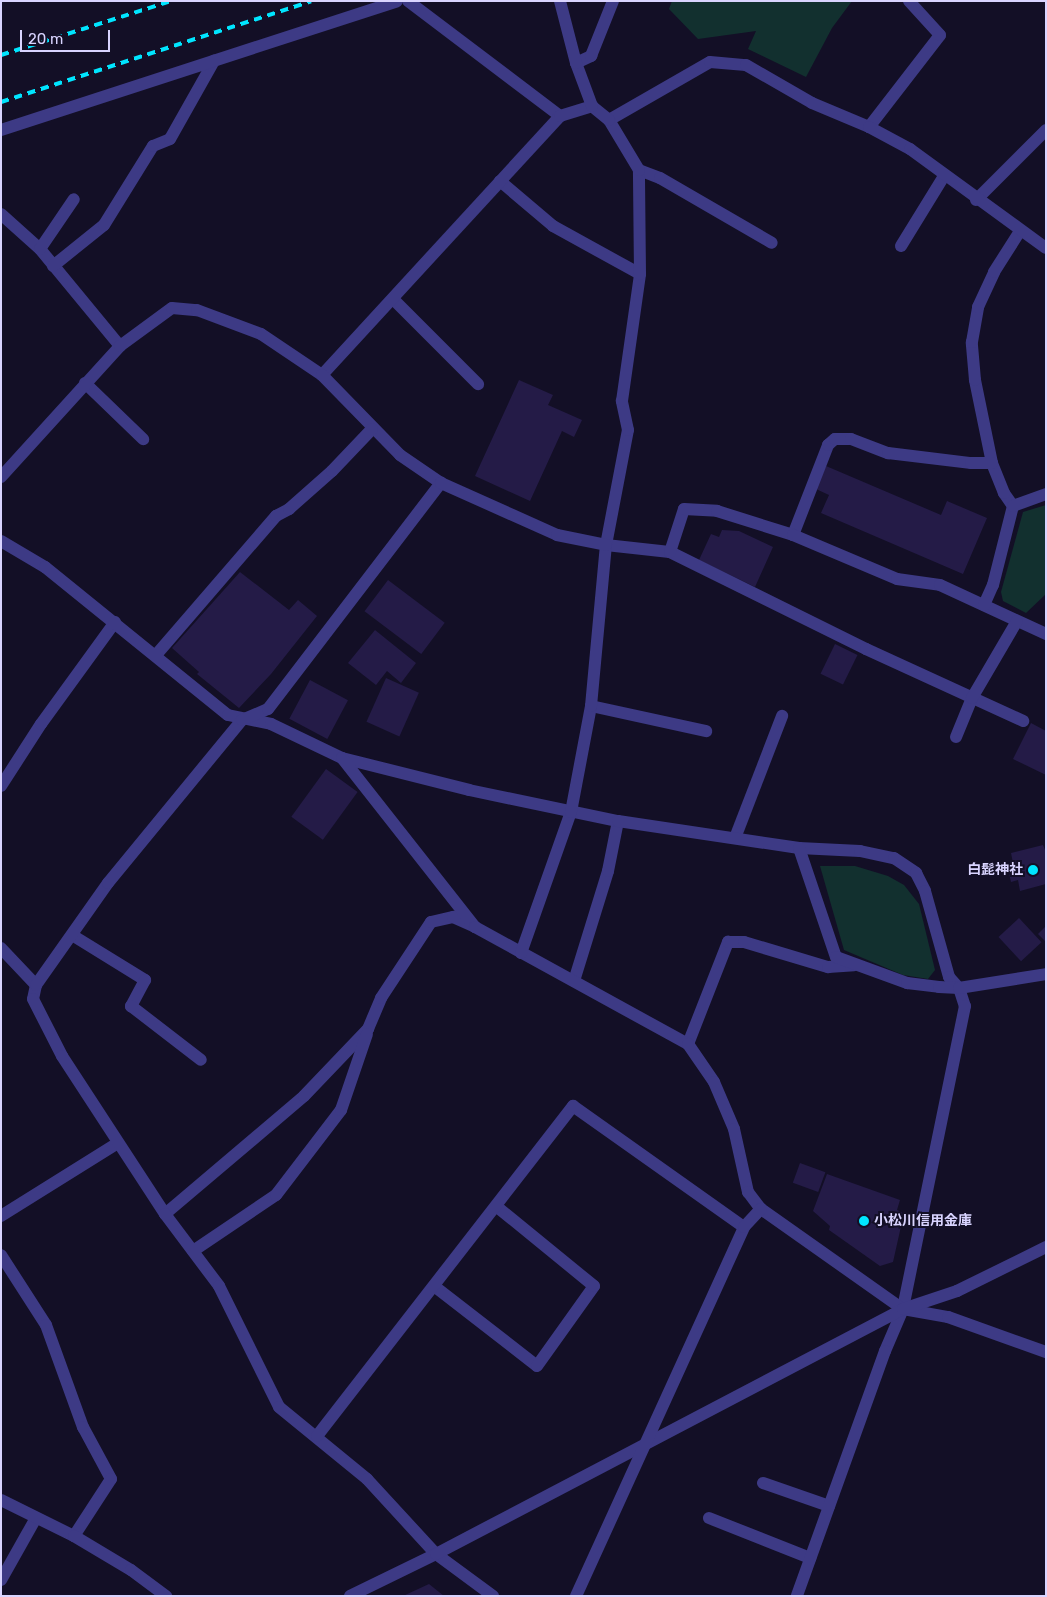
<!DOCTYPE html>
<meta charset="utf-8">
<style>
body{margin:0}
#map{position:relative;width:1047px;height:1597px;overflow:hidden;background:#130f26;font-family:Rubik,"Noto Sans JP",sans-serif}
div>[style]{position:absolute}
.green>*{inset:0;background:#12302f}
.building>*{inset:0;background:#241b47;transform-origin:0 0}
.service>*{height:12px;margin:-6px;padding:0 6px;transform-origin:6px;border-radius:6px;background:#3d3a85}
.minor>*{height:12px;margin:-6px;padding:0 6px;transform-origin:6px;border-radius:6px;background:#3d3a85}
.tertiary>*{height:12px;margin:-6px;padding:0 6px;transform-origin:6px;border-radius:6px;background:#3d3a85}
.rail>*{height:4px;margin-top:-2px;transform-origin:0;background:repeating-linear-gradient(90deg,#00e5ff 0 8px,transparent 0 14px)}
.dots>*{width:14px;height:14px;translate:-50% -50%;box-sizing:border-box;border:2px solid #130f26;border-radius:50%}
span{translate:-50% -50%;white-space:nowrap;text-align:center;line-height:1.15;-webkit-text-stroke:4px #130f26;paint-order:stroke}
.poi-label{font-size:14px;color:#d9d4ff;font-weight:700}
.right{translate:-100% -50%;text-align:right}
.left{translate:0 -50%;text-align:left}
.frame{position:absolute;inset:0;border:2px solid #d9d4ff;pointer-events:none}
.scale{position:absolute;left:20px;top:30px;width:90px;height:22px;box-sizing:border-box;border:2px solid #d9d4ff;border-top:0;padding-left:6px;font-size:15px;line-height:18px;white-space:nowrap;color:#d9d4ff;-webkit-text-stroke:4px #130f26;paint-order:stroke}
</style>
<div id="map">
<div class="green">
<i style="clip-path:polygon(672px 1px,852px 1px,832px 28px,806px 77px,748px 49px,756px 31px,698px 39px,669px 9px)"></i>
<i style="clip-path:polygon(1046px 505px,1046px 594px,1026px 613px,1003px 601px,1001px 592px,1023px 512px)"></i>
<i style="clip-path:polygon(820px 866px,855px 866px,888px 876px,904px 885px,919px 904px,935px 970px,928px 979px,903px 975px,844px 950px)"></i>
</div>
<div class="building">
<i style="clip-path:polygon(519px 380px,553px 395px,548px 405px,582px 420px,574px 437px,562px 431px,530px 501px,475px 476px)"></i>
<i style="clip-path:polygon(826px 466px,941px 515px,947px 501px,987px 518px,963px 574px,821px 513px,829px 495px,816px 489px)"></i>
<i style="clip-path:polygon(722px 530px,739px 531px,773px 547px,755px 587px,699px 560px,711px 534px,719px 537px)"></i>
<i style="clip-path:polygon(240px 572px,289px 610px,298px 600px,317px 616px,271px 674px,239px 708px,197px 674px,199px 672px,172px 648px)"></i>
<i style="left:388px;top:580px;width:71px;height:39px;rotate:37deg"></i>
<i style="clip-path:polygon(375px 630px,416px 663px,401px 683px,387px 671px,376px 685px,348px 663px)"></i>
<i style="left:835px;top:644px;width:25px;height:33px;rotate:26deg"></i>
<i style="left:386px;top:678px;width:36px;height:48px;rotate:24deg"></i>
<i style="left:310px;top:680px;width:43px;height:44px;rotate:28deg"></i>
<i style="clip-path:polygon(1031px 723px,1046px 731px,1046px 775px,1013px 759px)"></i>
<i style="left:326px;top:769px;width:39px;height:59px;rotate:36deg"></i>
<i style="clip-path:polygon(1043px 845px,1046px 852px,1046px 884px,1020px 891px,1018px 880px,1011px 882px,1007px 865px,1013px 863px,1011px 853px)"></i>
<i style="left:1019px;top:918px;width:33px;height:28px;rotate:47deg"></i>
<i style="clip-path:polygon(1046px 926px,1046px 942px,1038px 934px)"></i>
<i style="left:800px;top:1163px;width:27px;height:21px;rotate:20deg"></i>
<i style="clip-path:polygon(827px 1174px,900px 1200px,897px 1210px,904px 1213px,893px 1262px,880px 1266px,829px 1230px,830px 1226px,813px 1211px)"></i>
<i style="clip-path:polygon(429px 1584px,444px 1596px,403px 1596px)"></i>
</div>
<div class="service">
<i style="left:408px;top:1px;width:191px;rotate:37.1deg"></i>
<i style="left:869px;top:127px;width:116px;rotate:-52.3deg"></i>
<i style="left:940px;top:35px;width:46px;rotate:-132.4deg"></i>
<i style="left:639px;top:170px;width:22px;rotate:21deg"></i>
<i style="left:660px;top:178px;width:129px;rotate:30.1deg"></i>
<i style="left:500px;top:181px;width:70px;rotate:40.3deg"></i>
<i style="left:553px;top:226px;width:99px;rotate:28.9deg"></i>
<i style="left:976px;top:200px;width:99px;rotate:-45deg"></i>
<i style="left:1px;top:214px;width:52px;rotate:41.9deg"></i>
<i style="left:40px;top:249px;width:126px;rotate:50.5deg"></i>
<i style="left:901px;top:246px;width:82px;rotate:-58.4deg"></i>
<i style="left:40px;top:249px;width:60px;rotate:-55.8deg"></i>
<i style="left:53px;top:266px;width:65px;rotate:-38.8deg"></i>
<i style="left:104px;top:225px;width:93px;rotate:-58.2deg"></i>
<i style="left:153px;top:146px;width:18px;rotate:-22deg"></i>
<i style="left:170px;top:139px;width:90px;rotate:-60.6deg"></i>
<i style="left:394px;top:300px;width:119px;rotate:45deg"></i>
<i style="left:322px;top:375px;width:352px;rotate:-47.4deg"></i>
<i style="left:560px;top:116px;width:34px;rotate:-17deg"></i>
<i style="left:85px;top:383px;width:81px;rotate:44deg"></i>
<i style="left:1px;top:477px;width:177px;rotate:-47.7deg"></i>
<i style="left:120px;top:346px;width:64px;rotate:-36.2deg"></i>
<i style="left:172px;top:308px;width:25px;rotate:5deg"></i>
<i style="left:197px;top:310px;width:68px;rotate:20.6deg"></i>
<i style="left:261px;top:334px;width:73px;rotate:33.9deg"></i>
<i style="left:322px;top:375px;width:112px;rotate:45.7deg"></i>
<i style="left:400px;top:455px;width:50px;rotate:34.3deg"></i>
<i style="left:1013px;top:506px;width:16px;rotate:-125deg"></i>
<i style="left:1004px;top:493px;width:32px;rotate:-112deg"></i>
<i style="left:992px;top:463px;width:85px;rotate:-101.6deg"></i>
<i style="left:975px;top:380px;width:38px;rotate:-95deg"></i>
<i style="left:972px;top:342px;width:36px;rotate:-80deg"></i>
<i style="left:978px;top:307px;width:38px;rotate:-65deg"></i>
<i style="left:994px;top:272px;width:49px;rotate:-57.6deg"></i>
<i style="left:793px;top:535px;width:97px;rotate:-68.7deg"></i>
<i style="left:828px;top:445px;width:9px;rotate:-41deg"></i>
<i style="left:835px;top:439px;width:16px"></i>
<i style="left:851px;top:439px;width:40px;rotate:21deg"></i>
<i style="left:888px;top:453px;width:84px;rotate:6.9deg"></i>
<i style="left:971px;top:463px;width:21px"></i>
<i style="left:606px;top:545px;width:64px;rotate:6.2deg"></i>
<i style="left:670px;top:552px;width:219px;rotate:26.3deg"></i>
<i style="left:866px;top:649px;width:173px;rotate:24.6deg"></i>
<i style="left:670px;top:552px;width:45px;rotate:-72deg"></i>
<i style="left:684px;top:509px;width:33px;rotate:3deg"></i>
<i style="left:717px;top:511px;width:80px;rotate:17.5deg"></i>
<i style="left:793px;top:535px;width:113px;rotate:22.9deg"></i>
<i style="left:897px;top:579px;width:43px;rotate:7.9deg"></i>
<i style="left:940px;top:585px;width:117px;rotate:24.8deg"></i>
<i style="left:984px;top:605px;width:22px;rotate:-66deg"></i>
<i style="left:993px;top:585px;width:81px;rotate:-75.8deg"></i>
<i style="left:1013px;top:506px;width:35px;rotate:-20deg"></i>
<i style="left:156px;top:655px;width:184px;rotate:-49.2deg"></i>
<i style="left:276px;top:516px;width:15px;rotate:-28deg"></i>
<i style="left:289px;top:509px;width:57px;rotate:-41.5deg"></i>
<i style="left:332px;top:471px;width:58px;rotate:-46.4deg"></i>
<i style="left:591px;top:706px;width:118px;rotate:12.3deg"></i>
<i style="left:956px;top:737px;width:42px;rotate:-67.7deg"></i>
<i style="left:972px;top:698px;width:89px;rotate:-59.7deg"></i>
<i style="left:1px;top:786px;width:74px;rotate:-57.2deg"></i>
<i style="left:41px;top:724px;width:126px;rotate:-54deg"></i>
<i style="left:735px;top:838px;width:131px;rotate:-68.9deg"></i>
<i style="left:72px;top:935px;width:86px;rotate:31.7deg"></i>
<i style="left:145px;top:980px;width:30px;rotate:118deg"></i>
<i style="left:131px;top:1006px;width:88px;rotate:37.6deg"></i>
<i style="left:574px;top:981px;width:115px;rotate:-72.8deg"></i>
<i style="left:608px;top:871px;width:51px;rotate:-78.7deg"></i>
<i style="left:688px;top:1044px;width:110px;rotate:-68.6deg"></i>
<i style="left:728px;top:942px;width:16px"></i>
<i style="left:744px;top:942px;width:88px;rotate:16.6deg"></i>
<i style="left:828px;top:967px;width:26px;rotate:-4deg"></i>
<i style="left:165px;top:1214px;width:182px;rotate:-40.3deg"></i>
<i style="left:304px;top:1096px;width:93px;rotate:-46.3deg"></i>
<i style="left:368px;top:1029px;width:34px;rotate:-67deg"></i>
<i style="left:381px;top:998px;width:91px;rotate:-56.7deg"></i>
<i style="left:431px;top:922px;width:23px;rotate:-13deg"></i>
<i style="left:453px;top:917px;width:24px;rotate:24deg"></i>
<i style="left:1px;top:1216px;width:138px;rotate:-32deg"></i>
<i style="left:193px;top:1251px;width:100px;rotate:-34deg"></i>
<i style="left:276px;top:1195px;width:107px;rotate:-52.6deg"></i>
<i style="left:341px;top:1110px;width:80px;rotate:-71.1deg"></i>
<i style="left:1px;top:1255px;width:83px;rotate:57.3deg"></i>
<i style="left:46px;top:1325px;width:109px;rotate:70.1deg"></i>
<i style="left:83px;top:1427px;width:59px;rotate:61.7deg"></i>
<i style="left:111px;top:1479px;width:68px;rotate:123deg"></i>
<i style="left:434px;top:1286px;width:130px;rotate:37.8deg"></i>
<i style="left:537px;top:1366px;width:98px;rotate:-54.5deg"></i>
<i style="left:594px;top:1286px;width:125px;rotate:-140.8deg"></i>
<i style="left:763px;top:1483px;width:70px;rotate:19.2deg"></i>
<i style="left:709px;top:1518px;width:109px;rotate:21.6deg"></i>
<i style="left:1px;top:1580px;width:71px;rotate:-60.6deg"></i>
</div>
<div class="minor">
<i style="left:576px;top:63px;width:17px;rotate:-25deg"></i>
<i style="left:591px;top:56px;width:59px;rotate:-68.2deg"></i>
<i style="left:609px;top:120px;width:116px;rotate:-29.9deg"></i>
<i style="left:710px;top:62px;width:36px;rotate:5deg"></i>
<i style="left:746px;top:65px;width:76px;rotate:29.9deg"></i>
<i style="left:812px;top:103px;width:62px;rotate:22.8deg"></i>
<i style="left:869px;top:127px;width:47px;rotate:28.2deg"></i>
<i style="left:910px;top:149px;width:168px;rotate:36.1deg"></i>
<i style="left:1px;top:130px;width:416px;rotate:-18deg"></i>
<i style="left:1px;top:541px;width:51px;rotate:30.6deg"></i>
<i style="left:45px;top:567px;width:235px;rotate:39deg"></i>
<i style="left:228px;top:715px;width:44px;rotate:11.8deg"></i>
<i style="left:271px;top:724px;width:79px;rotate:25.6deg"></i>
<i style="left:342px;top:758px;width:131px;rotate:14.1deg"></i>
<i style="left:469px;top:790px;width:152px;rotate:11.8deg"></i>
<i style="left:618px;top:821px;width:183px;rotate:8.5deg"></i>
<i style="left:799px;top:848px;width:61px;rotate:2.8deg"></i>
<i style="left:860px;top:851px;width:35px;rotate:12deg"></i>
<i style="left:894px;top:858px;width:27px;rotate:34deg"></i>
<i style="left:916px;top:873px;width:20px;rotate:63deg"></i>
<i style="left:925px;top:891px;width:89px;rotate:74.4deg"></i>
<i style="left:949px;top:977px;width:15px;rotate:48deg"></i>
<i style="left:959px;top:988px;width:19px;rotate:72deg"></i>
<i style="left:965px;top:1006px;width:309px;rotate:101.6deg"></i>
<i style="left:903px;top:1309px;width:46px;rotate:113.2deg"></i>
<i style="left:885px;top:1351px;width:260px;rotate:109.8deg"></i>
<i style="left:342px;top:758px;width:215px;rotate:51.8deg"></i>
<i style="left:475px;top:927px;width:243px;rotate:28.8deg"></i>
<i style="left:688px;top:1044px;width:46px;rotate:55.6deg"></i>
<i style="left:714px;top:1082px;width:51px;rotate:66.9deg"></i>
<i style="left:734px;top:1129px;width:65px;rotate:77.5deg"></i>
<i style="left:748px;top:1192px;width:21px;rotate:53deg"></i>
<i style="left:761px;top:1209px;width:174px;rotate:35.2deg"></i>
<i style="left:903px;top:1309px;width:46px;rotate:10.1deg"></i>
<i style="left:799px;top:848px;width:115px;rotate:71.3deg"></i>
<i style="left:836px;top:957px;width:76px;rotate:20.1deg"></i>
<i style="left:907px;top:983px;width:32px;rotate:7deg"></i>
<i style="left:939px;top:987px;width:20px;rotate:3deg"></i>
<i style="left:959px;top:988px;width:88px;rotate:-9.1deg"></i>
<i style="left:1px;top:948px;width:51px;rotate:46.6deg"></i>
<i style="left:36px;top:985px;width:14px;rotate:102deg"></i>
<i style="left:33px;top:999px;width:64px;rotate:63deg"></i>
<i style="left:62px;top:1056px;width:189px;rotate:56.9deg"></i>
<i style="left:165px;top:1214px;width:90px;rotate:53.1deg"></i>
<i style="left:219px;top:1286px;width:135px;rotate:63.6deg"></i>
<i style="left:279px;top:1407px;width:114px;rotate:39.3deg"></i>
<i style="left:367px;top:1479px;width:102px;rotate:47.4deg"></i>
<i style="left:436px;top:1554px;width:71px;rotate:36.4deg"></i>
<i style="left:521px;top:953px;width:150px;rotate:-70.5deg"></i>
<i style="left:571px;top:812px;width:108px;rotate:-79.3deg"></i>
<i style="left:591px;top:706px;width:162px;rotate:-84.7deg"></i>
<i style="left:606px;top:545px;width:117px;rotate:-79.2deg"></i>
<i style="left:628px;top:430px;width:30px;rotate:-102deg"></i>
<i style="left:622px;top:401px;width:128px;rotate:-81.9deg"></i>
<i style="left:640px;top:274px;width:104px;rotate:-90.6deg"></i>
<i style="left:639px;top:170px;width:58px;rotate:-121deg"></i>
<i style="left:609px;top:120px;width:22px;rotate:-141deg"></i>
<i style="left:592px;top:106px;width:46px;rotate:-110.4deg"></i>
<i style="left:576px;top:63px;width:64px;rotate:-104.5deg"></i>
<i style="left:36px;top:985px;width:125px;rotate:-54.8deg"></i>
<i style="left:108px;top:883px;width:211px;rotate:-50.6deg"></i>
<i style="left:242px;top:720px;width:28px;rotate:-23deg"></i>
<i style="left:268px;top:709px;width:285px;rotate:-52.6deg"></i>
<i style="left:441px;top:483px;width:127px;rotate:24.1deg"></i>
<i style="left:557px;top:535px;width:50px;rotate:11.5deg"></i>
<i style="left:317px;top:1436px;width:418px;rotate:-52.2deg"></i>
<i style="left:573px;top:1106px;width:209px;rotate:35.3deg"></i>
<i style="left:1px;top:1500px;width:81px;rotate:26.3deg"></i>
<i style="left:74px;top:1536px;width:66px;rotate:30.8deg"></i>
<i style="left:131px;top:1570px;width:44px;rotate:36.6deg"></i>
<i style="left:350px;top:1596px;width:96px;rotate:-26deg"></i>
<i style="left:436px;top:1554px;width:527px;rotate:-27.68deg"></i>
<i style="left:903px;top:1309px;width:57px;rotate:-18.4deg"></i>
<i style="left:957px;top:1291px;width:99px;rotate:-26.3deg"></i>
<i style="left:576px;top:1596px;width:405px;rotate:-65.5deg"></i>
<i style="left:744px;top:1227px;width:25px;rotate:-47deg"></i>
</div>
<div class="tertiary">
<i style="left:948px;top:1317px;width:104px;rotate:19.7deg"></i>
</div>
<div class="rail">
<i style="left:1px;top:55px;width:178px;rotate:-17.6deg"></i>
<i style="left:1px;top:102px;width:326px;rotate:-18deg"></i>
</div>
<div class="dots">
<i style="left:1033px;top:870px;background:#00e5ff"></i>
<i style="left:864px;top:1221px;background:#00e5ff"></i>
</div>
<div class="poi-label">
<span class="right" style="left:1023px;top:870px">白髭神社</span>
<span class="left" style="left:874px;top:1221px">小松川信用金庫</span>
</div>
<div class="frame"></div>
<div class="scale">20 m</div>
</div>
